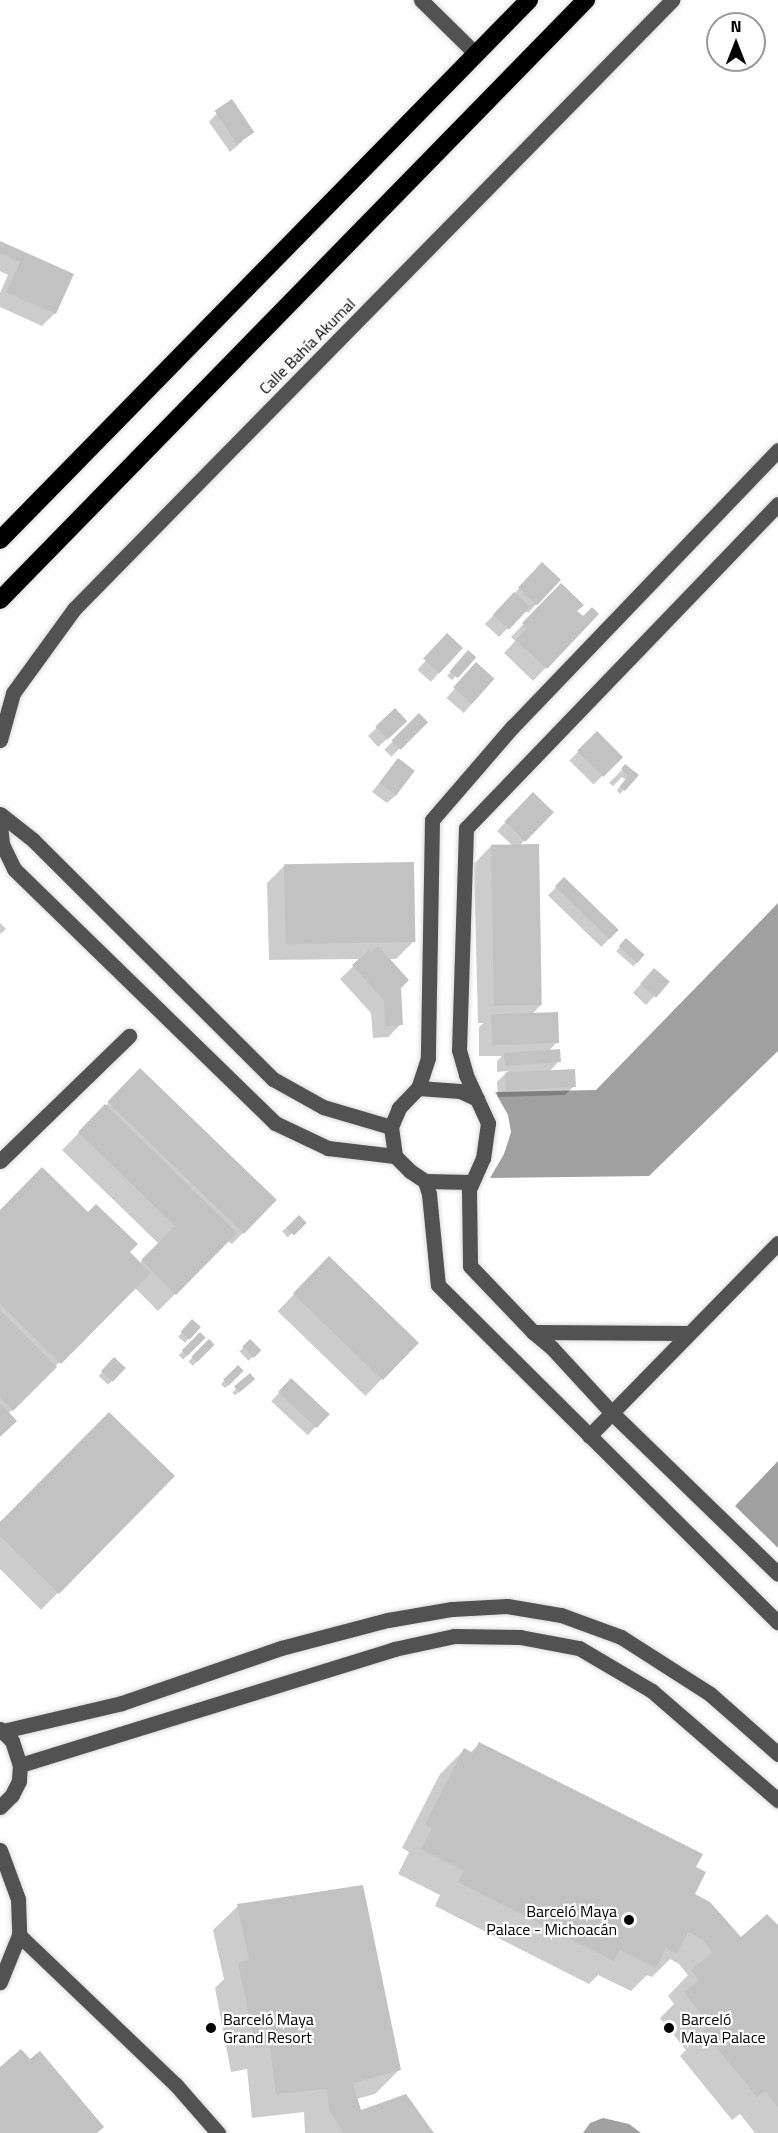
<!DOCTYPE html>
<meta charset="utf-8">
<style>
body{margin:0}
#map{position:relative;width:778px;height:2133px;overflow:hidden;background:#fff;font-family:"Titillium Web",sans-serif}
div>[style]{position:absolute}
.water>*{inset:0;background:#a0a0a0}
.shadow>*{inset:0;background:#0003;transform-origin:0 0}
.building>*{inset:0;background:#c2c2c2;transform-origin:0 0}
.roads{filter:drop-shadow(0 0 2px #dbdbdb) drop-shadow(0 0 2px #dbdbdb)}
.minor>*{height:15px;margin:-7.5px;padding:0 7.5px;transform-origin:7.5px;border-radius:7.5px;background:#525252}
.highway>*{height:18px;margin:-9px;padding:0 9px;transform-origin:9px;border-radius:9px;background:#000}
.dots>*{width:16px;height:16px;translate:-50% -50%;box-sizing:border-box;border:3px solid #fff;border-radius:50%}
span{translate:-50% -50%;white-space:nowrap;text-align:center;line-height:1.15;-webkit-text-stroke:4.5px #fff;paint-order:stroke}
.street-label{font-size:16px;color:#000}
.poi-label{font-size:16px;color:#000}
.right{translate:-100% -50%;text-align:right}
.left{translate:0 -50%;text-align:left}
.north{position:absolute;left:706px;top:12px;width:60px;height:60px;box-sizing:border-box;background:#fff;border:2px solid #999;border-radius:50%;rotate:0deg;font-size:16px;font-weight:700;line-height:24px;text-align:center;color:#000}
.north::after{content:'';display:block;margin:auto;width:21px;height:27px;background:#000;clip-path:polygon(50% 0,100% 100%,50% 72%,0 100%)}
</style>
<div id="map">
<div class="water">
<i style="clip-path:polygon(778px 903px,778px 1051px,649px 1176px,490px 1178px,504px 1154px,511px 1132px,508px 1115px,495px 1092px,596px 1090px)"></i>
<i style="clip-path:polygon(778px 1461px,778px 1548px,735px 1506px)"></i>
<i style="clip-path:polygon(603px 2118px,629px 2124px,641px 2133px,583px 2133px,590px 2123px)"></i>
</div>
<div class="shadow">
<i style="clip-path:polygon(217px 113px,243px 141px,230px 152px,209px 122px)"></i>
<i style="clip-path:polygon(0 243px,72px 275px,55px 313px,42px 326px,0 307px,0 293px,8px 275px,0 271px)"></i>
<i style="clip-path:polygon(534px 573px,559px 580px,528px 613px,525px 610px,499px 637px,485px 624px)"></i>
<i style="clip-path:polygon(561px 585px,575px 611px,582px 618px,597px 614px,533px 681px,504px 653px,515px 641px,511px 637px)"></i>
<i style="left:447px;top:636px;width:18px;height:45px;rotate:41deg"></i>
<i style="clip-path:polygon(468px 652px,474px 657px,452px 680px,447px 676px)"></i>
<i style="left:476px;top:664px;width:23px;height:45px;rotate:41deg"></i>
<i style="clip-path:polygon(395px 710px,397px 730px,378px 747px,368px 736px)"></i>
<i style="left:419px;top:715px;width:10px;height:49px;rotate:45deg"></i>
<i style="left:597px;top:733px;width:34px;height:39px;rotate:45deg"></i>
<i style="clip-path:polygon(398px 760px,396px 795px,387px 803px,372px 792px)"></i>
<i style="clip-path:polygon(626px 766px,637px 775px,620px 794px,617px 790px,626px 780px,622px 777px,613px 786px,609px 783px)"></i>
<i style="clip-path:polygon(533px 794px,552px 812px,519px 846px,541px 1005px,532px 1014px,557px 1042px,549px 1051px,559px 1061px,549px 1072px,574px 1086px,565px 1095px,498px 1097px,497px 1082px,508px 1071px,497px 1072px,497px 1061px,502px 1056px,479px 1056px,479px 1027px,484px 1023px,478px 1023px,474px 864px,491px 846px,513px 846px,497px 831px)"></i>
<i style="clip-path:polygon(285px 865px,414px 941px,396px 959px,388px 959px,400px 988px,401px 1024px,388px 1037px,373px 1038px,371px 1013px,340px 979px,361px 959px,269px 960px,267px 883px)"></i>
<i style="left:564px;top:879px;width:74px;height:23px;rotate:44deg"></i>
<i style="clip-path:polygon(0 923px,6px 929px,0 934px)"></i>
<i style="left:626px;top:940px;width:23px;height:15px;rotate:41deg"></i>
<i style="left:654px;top:970px;width:18px;height:31px;rotate:43deg"></i>
<i style="clip-path:polygon(140px 1071px,276px 1199px,232px 1244px,228px 1241px,158px 1311px,134px 1287px,8px 1414px,0 1435px,0 1212px,127px 1252px,139px 1264px,159px 1244px,62px 1150px)"></i>
<i style="left:299px;top:1217px;width:8px;height:22px;rotate:50deg"></i>
<i style="left:329px;top:1258px;width:122px;height:74px;rotate:44deg"></i>
<i style="left:192px;top:1321px;width:9px;height:21px;rotate:41deg"></i>
<i style="left:200px;top:1334px;width:6px;height:30px;rotate:45deg"></i>
<i style="left:209px;top:1341px;width:6px;height:29px;rotate:45deg"></i>
<i style="left:250px;top:1341px;width:13px;height:15px;rotate:45deg"></i>
<i style="left:114px;top:1359px;width:13px;height:23px;rotate:42deg"></i>
<i style="left:238px;top:1367px;width:6px;height:24px;rotate:45deg"></i>
<i style="left:250px;top:1375px;width:4px;height:25px;rotate:45deg"></i>
<i style="left:291px;top:1380px;width:50px;height:29px;rotate:43deg"></i>
<i style="clip-path:polygon(173px 1476px,41px 1610px,0 1569px,0 1524px)"></i>
<i style="clip-path:polygon(480px 1743px,694px 1867px,693px 1895px,741px 1939px,778px 1928px,778px 2133px,755px 2133px,740px 2114px,732px 2120px,680px 2056px,686px 2050px,660px 2018px,674px 2004px,668px 1996px,688px 1975px,679px 1964px,670px 1959px,652px 1977px,647px 1975px,631px 1991px,598px 1975px,589px 1984px,435px 1906px,440px 1895px,398px 1874px,409px 1852px,402px 1848px,440px 1774px,464px 1750px,470px 1753px)"></i>
<i style="clip-path:polygon(238px 1906px,399px 2070px,375px 2094px,356px 2099px,360px 2112px,432px 2133px,305px 2133px,304px 2112px,252px 2118px,247px 2069px,231px 2072px,215px 1988px,224px 1979px,213px 1930px)"></i>
</div>
<div class="building">
<i style="left:232px;top:99px;width:40px;height:21px;rotate:56deg"></i>
<i style="clip-path:polygon(0 241px,74px 274px,56px 314px,6px 292px,20px 262px,0 253px)"></i>
<i style="left:542px;top:562px;width:26px;height:35px;rotate:43deg"></i>
<i style="clip-path:polygon(561px 583px,584px 605px,577px 611px,583px 616px,592px 607px,599px 614px,547px 669px,516px 640px,527px 628px,522px 623px)"></i>
<i style="left:514px;top:592px;width:22px;height:31px;rotate:43deg"></i>
<i style="left:447px;top:633px;width:22px;height:35px;rotate:43deg"></i>
<i style="left:468px;top:650px;width:11px;height:28px;rotate:41deg"></i>
<i style="left:476px;top:662px;width:25px;height:34px;rotate:42deg"></i>
<i style="left:395px;top:708px;width:18px;height:27px;rotate:47deg"></i>
<i style="left:419px;top:713px;width:13px;height:39px;rotate:45deg"></i>
<i style="left:597px;top:731px;width:37px;height:28px;rotate:45deg"></i>
<i style="left:398px;top:758px;width:21px;height:31px;rotate:37deg"></i>
<i style="clip-path:polygon(625px 764px,639px 775px,625px 791px,620px 786px,628px 776px,621px 769px)"></i>
<i style="left:533px;top:792px;width:29px;height:41px;rotate:44deg"></i>
<i style="left:539px;top:844px;width:161px;height:48px;rotate:89deg"></i>
<i style="left:414px;top:862px;width:80px;height:130px;rotate:89deg"></i>
<i style="left:564px;top:877px;width:76px;height:13px;rotate:44deg"></i>
<i style="left:626px;top:938px;width:25px;height:11px;rotate:42deg"></i>
<i style="clip-path:polygon(378px 946px,409px 980px,401px 988px,403px 1025px,385px 1026px,384px 1000px,352px 965px,369px 950px,371px 952px)"></i>
<i style="left:654px;top:968px;width:21px;height:21px;rotate:41deg"></i>
<i style="left:558px;top:1012px;width:31px;height:67px;rotate:88deg"></i>
<i style="left:560px;top:1049px;width:13px;height:56px;rotate:86deg"></i>
<i style="left:140px;top:1068px;width:190px;height:47px;rotate:44deg"></i>
<i style="left:575px;top:1069px;width:18px;height:70px;rotate:87deg"></i>
<i style="clip-path:polygon(105px 1104px,237px 1233px,176px 1295px,141px 1260px,175px 1226px,78px 1132px)"></i>
<i style="clip-path:polygon(42px 1167px,88px 1212px,96px 1204px,138px 1244px,130px 1252px,151px 1273px,61px 1364px,0 1304px,0 1210px)"></i>
<i style="left:299px;top:1215px;width:11px;height:18px;rotate:45deg"></i>
<i style="left:329px;top:1256px;width:125px;height:52px;rotate:44deg"></i>
<i style="clip-path:polygon(0 1310px,57px 1367px,13px 1411px,0 1398px)"></i>
<i style="left:192px;top:1319px;width:12px;height:17px;rotate:42deg"></i>
<i style="left:200px;top:1332px;width:8px;height:26px;rotate:45deg"></i>
<i style="left:209px;top:1339px;width:8px;height:25px;rotate:45deg"></i>
<i style="left:250px;top:1339px;width:16px;height:11px;rotate:45deg"></i>
<i style="left:114px;top:1357px;width:16px;height:19px;rotate:43deg"></i>
<i style="left:238px;top:1365px;width:8px;height:21px;rotate:45deg"></i>
<i style="left:250px;top:1373px;width:8px;height:21px;rotate:50deg"></i>
<i style="left:291px;top:1378px;width:53px;height:19px;rotate:43deg"></i>
<i style="clip-path:polygon(0 1403px,17px 1421px,0 1437px)"></i>
<i style="clip-path:polygon(109px 1412px,175px 1476px,59px 1594px,0 1536px,0 1522px)"></i>
<i style="clip-path:polygon(479px 1742px,703px 1854px,696px 1867px,706px 1872px,695px 1894px,710px 1902px,741px 1937px,767px 1914px,778px 1925px,778px 2107px,765px 2091px,757px 2097px,703px 2031px,710px 2025px,684px 1992px,699px 1980px,691px 1970px,713px 1952px,703px 1940px,688px 1932px,677px 1954px,666px 1948px,656px 1968px,620px 1950px,614px 1961px,458px 1882px,464px 1871px,421px 1849px,432px 1828px,425px 1824px,464px 1748px,473px 1753px)"></i>
<i style="clip-path:polygon(363px 1885px,401px 2070px,353px 2083px,361px 2110px,406px 2094px,434px 2133px,344px 2133px,329px 2110px,327px 2089px,276px 2094px,270px 2046px,256px 2048px,238px 1963px,249px 1959px,237px 1904px)"></i>
<i style="clip-path:polygon(21px 2049px,30px 2059px,40px 2051px,104px 2127px,97px 2133px,0 2133px,0 2067px)"></i>
</div>
<div class="roads">
<div class="minor">
<i style="left:421px;top:0;width:77px;rotate:44.5deg"></i>
<i style="left:778px;top:450px;width:383px;rotate:133.8deg"></i>
<i style="left:513px;top:726px;width:124px;rotate:130.8deg"></i>
<i style="left:432px;top:820px;width:238px;rotate:91deg"></i>
<i style="left:428px;top:1058px;width:32px;rotate:108deg"></i>
<i style="left:418px;top:1088px;width:28px;rotate:134deg"></i>
<i style="left:399px;top:1108px;width:21px;rotate:113deg"></i>
<i style="left:391px;top:1127px;width:29px;rotate:82deg"></i>
<i style="left:395px;top:1156px;width:21px;rotate:45deg"></i>
<i style="left:410px;top:1171px;width:18px;rotate:34deg"></i>
<i style="left:425px;top:1181px;width:14px;rotate:73deg"></i>
<i style="left:429px;top:1194px;width:91px;rotate:84.4deg"></i>
<i style="left:438px;top:1285px;width:479px;rotate:44.8deg"></i>
<i style="left:778px;top:504px;width:450px;rotate:133.9deg"></i>
<i style="left:466px;top:828px;width:222px;rotate:91.8deg"></i>
<i style="left:459px;top:1050px;width:26px;rotate:74deg"></i>
<i style="left:466px;top:1075px;width:53px;rotate:65.4deg"></i>
<i style="left:488px;top:1123px;width:35px;rotate:98deg"></i>
<i style="left:483px;top:1158px;width:35px;rotate:114deg"></i>
<i style="left:469px;top:1190px;width:76px;rotate:89.2deg"></i>
<i style="left:470px;top:1266px;width:91px;rotate:46.3deg"></i>
<i style="left:533px;top:1332px;width:25px;rotate:40deg"></i>
<i style="left:552px;top:1348px;width:88px;rotate:47.3deg"></i>
<i style="left:612px;top:1413px;width:231px;rotate:44.1deg"></i>
<i style="left:0;top:740px;width:49px;rotate:-74.5deg"></i>
<i style="left:13px;top:693px;width:104px;rotate:-54deg"></i>
<i style="left:74px;top:609px;width:854px;rotate:-45.52deg"></i>
<i style="left:0;top:814px;width:42px;rotate:38.2deg"></i>
<i style="left:33px;top:840px;width:339px;rotate:44.9deg"></i>
<i style="left:273px;top:1079px;width:57px;rotate:29.2deg"></i>
<i style="left:323px;top:1107px;width:71px;rotate:16.4deg"></i>
<i style="left:0;top:825px;width:19px;rotate:84deg"></i>
<i style="left:2px;top:844px;width:28px;rotate:64deg"></i>
<i style="left:14px;top:869px;width:364px;rotate:44.2deg"></i>
<i style="left:275px;top:1123px;width:59px;rotate:25.3deg"></i>
<i style="left:328px;top:1148px;width:67px;rotate:6.8deg"></i>
<i style="left:418px;top:1088px;width:42px;rotate:4.1deg"></i>
<i style="left:460px;top:1091px;width:19px;rotate:25deg"></i>
<i style="left:0;top:1161px;width:180px;rotate:-44.1deg"></i>
<i style="left:425px;top:1181px;width:46px;rotate:1.2deg"></i>
<i style="left:533px;top:1332px;width:156px;rotate:0.4deg"></i>
<i style="left:589px;top:1436px;width:270px;rotate:-45.6deg"></i>
<i style="left:0;top:1729px;width:17px;rotate:45deg"></i>
<i style="left:12px;top:1741px;width:25px;rotate:72deg"></i>
<i style="left:20px;top:1765px;width:16px;rotate:94deg"></i>
<i style="left:19px;top:1781px;width:16px;rotate:117deg"></i>
<i style="left:12px;top:1795px;width:17px;rotate:135deg"></i>
<i style="left:3px;top:1731px;width:122px;rotate:-13.2deg"></i>
<i style="left:122px;top:1703px;width:168px;rotate:-19.1deg"></i>
<i style="left:281px;top:1648px;width:111px;rotate:-14.7deg"></i>
<i style="left:388px;top:1620px;width:65px;rotate:-9.8deg"></i>
<i style="left:452px;top:1609px;width:55px;rotate:-3.1deg"></i>
<i style="left:507px;top:1606px;width:55px;rotate:9.5deg"></i>
<i style="left:561px;top:1615px;width:64px;rotate:20.1deg"></i>
<i style="left:621px;top:1637px;width:106px;rotate:32.6deg"></i>
<i style="left:710px;top:1694px;width:91px;rotate:41.4deg"></i>
<i style="left:20px;top:1765px;width:392px;rotate:-17.2deg"></i>
<i style="left:394px;top:1649px;width:61px;rotate:-12.2deg"></i>
<i style="left:454px;top:1636px;width:66px;rotate:0.9deg"></i>
<i style="left:520px;top:1637px;width:60px;rotate:10.6deg"></i>
<i style="left:579px;top:1648px;width:85px;rotate:30.5deg"></i>
<i style="left:652px;top:1691px;width:167px;rotate:40.9deg"></i>
<i style="left:0;top:1850px;width:52px;rotate:69.8deg"></i>
<i style="left:18px;top:1899px;width:36px;rotate:88deg"></i>
<i style="left:19px;top:1935px;width:51px;rotate:112deg"></i>
<i style="left:19px;top:1935px;width:217px;rotate:43.7deg"></i>
<i style="left:176px;top:2085px;width:64px;rotate:48.8deg"></i>
</div>
<div class="highway">
<i style="left:0;top:540px;width:756px;rotate:-45.59deg"></i>
<i style="left:0;top:600px;width:839px;rotate:-45.68deg"></i>
</div>
</div>
<div class="dots">
<i style="left:629px;top:1920px;background:#000"></i>
<i style="left:211px;top:2028px;background:#000"></i>
<i style="left:669px;top:2028px;background:#000"></i>
</div>
<div class="street-label">
<span style="left:307px;top:346px;rotate:-45deg">Calle Bahía Akumal</span>
</div>
<div class="poi-label">
<span class="right" style="left:617px;top:1920px">Barceló Maya<br>Palace - Michoacán</span>
<span class="left" style="left:223px;top:2028px">Barceló Maya<br>Grand Resort</span>
<span class="left" style="left:681px;top:2028px">Barceló<br>Maya Palace</span>
</div>
<div class="north">N</div>
</div>
